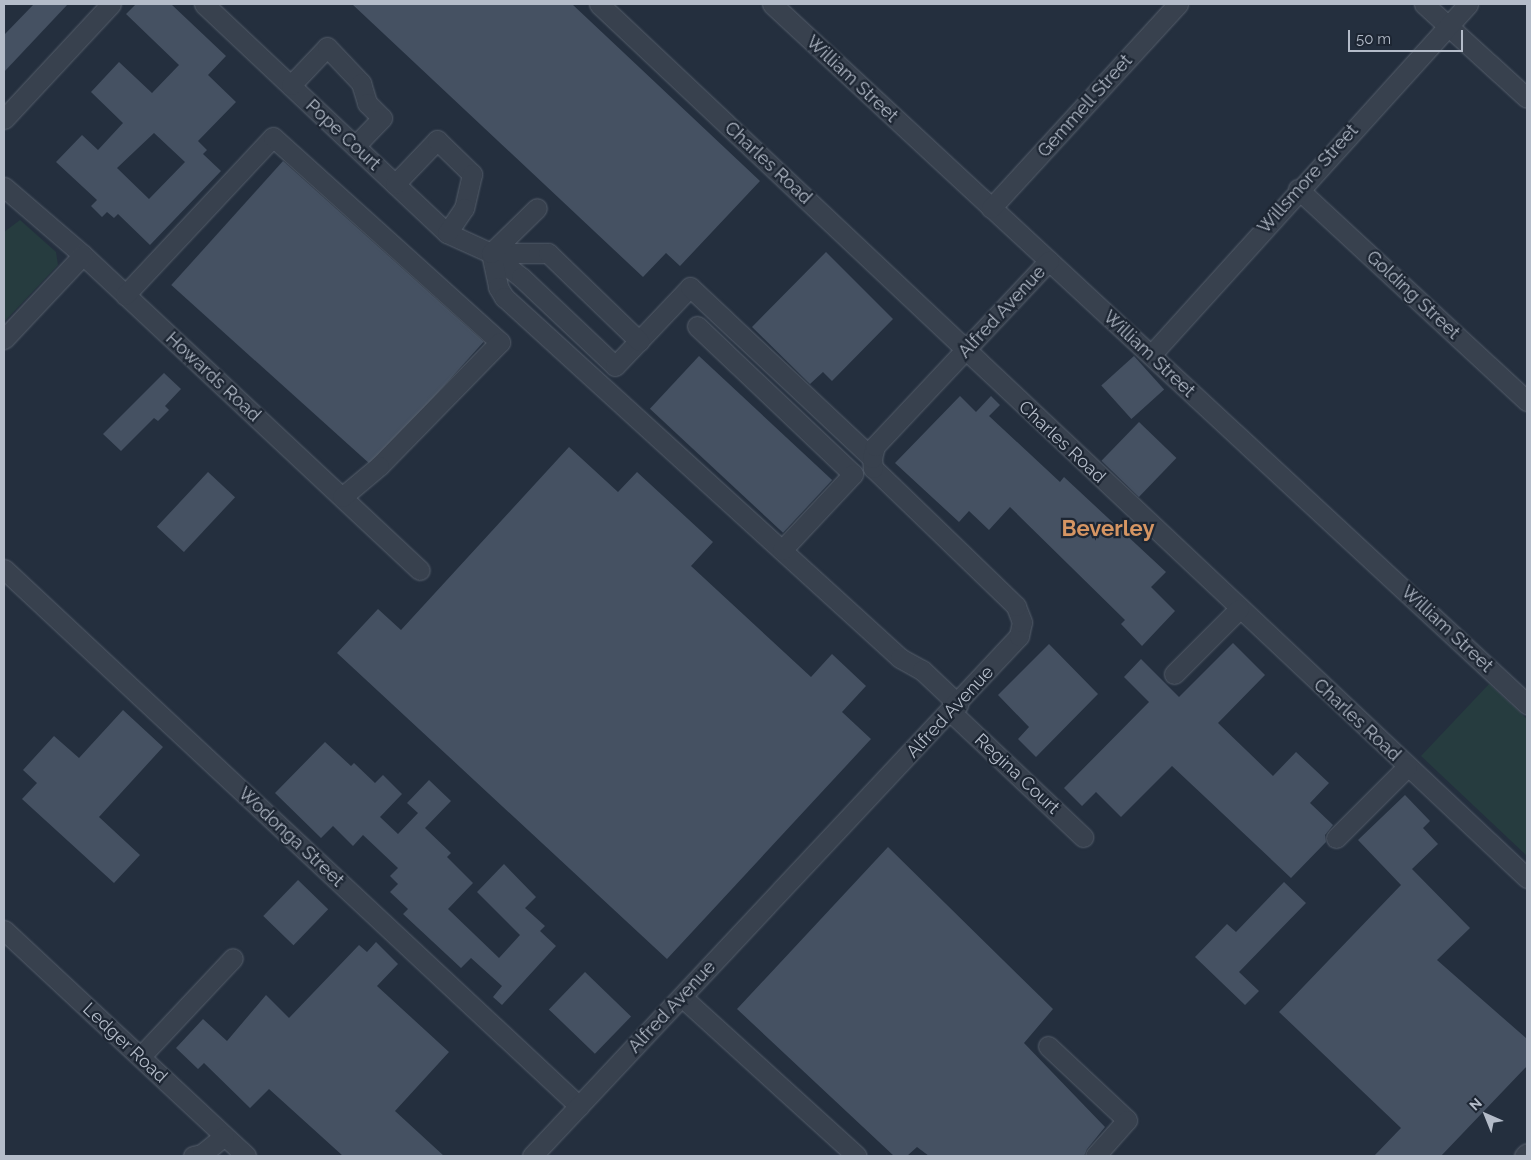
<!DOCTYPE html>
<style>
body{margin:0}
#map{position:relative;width:1531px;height:1160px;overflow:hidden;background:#242f3e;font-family:Raleway,sans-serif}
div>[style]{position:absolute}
.green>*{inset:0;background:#263c3f}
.building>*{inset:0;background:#455162;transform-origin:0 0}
.roads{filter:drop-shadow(0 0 1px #565f6c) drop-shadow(0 0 1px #565f6c)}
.minor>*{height:19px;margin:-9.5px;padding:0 9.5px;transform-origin:9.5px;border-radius:9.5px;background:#38414e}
span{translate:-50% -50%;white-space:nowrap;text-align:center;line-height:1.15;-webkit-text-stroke:4.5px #1d2633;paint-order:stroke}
.street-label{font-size:18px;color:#b4bcc9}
.district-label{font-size:22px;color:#d59563;font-weight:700}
.frame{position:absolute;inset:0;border:5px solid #b4bcc9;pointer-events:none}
.north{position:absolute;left:1461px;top:1090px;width:50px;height:50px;-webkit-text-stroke:4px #1d2633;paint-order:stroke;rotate:316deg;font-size:14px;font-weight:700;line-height:20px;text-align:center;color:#b4bcc9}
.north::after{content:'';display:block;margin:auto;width:18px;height:22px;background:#b4bcc9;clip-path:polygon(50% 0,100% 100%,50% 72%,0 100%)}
.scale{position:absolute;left:1348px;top:30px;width:115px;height:22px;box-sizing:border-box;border:2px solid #b4bcc9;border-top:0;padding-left:6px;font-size:15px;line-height:18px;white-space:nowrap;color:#b4bcc9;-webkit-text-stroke:4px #1d2633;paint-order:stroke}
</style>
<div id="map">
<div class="green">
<i style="clip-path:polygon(20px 220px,56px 252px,58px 265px,4px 322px,4px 232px)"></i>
<i style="clip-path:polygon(1489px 684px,1527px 719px,1527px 856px,1421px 756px)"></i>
</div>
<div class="building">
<i style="clip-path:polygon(34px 4px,68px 4px,4px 72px,4px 35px)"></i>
<i style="clip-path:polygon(evenodd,136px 4px,171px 4px,226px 56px,208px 75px,236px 102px,198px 141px,207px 150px,203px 154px,221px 171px,150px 245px,118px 214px,114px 218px,107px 212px,102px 217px,91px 206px,97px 200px,56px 162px,82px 135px,98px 150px,123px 123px,91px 92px,119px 62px,152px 93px,179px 65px,126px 14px,136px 4px,154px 133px,185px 162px,149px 199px,117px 168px,154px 133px)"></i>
<i style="clip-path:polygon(352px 4px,572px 4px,760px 181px,680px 266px,666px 253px,643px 277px)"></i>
<i style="left:283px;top:161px;width:270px;height:167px;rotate:42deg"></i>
<i style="clip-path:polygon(826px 252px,893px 319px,832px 381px,823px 372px,810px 384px,752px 327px)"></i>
<i style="left:699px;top:356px;width:182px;height:72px;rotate:43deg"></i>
<i style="left:1134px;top:356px;width:45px;height:44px;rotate:48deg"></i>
<i style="clip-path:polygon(164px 373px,181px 389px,165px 406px,169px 410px,158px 421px,154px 418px,121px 451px,103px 434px)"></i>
<i style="clip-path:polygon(960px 396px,976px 412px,991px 396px,1000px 405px,989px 416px,1060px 482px,1064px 477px,1166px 572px,1151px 587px,1175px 611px,1142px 646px,1121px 624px,1125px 620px,1010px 507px,989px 530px,969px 511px,959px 522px,895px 463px)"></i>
<i style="left:1139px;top:422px;width:52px;height:54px;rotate:44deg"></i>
<i style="clip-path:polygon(569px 447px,618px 492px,637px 472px,713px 542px,691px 566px,811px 677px,832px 654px,866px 686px,842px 712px,871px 739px,667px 959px,337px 653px,378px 609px,401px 630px)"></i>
<i style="left:208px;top:472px;width:37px;height:75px;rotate:43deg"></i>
<i style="clip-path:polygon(1233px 643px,1265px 675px,1218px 723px,1273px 776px,1296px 752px,1329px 783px,1310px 803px,1333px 825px,1325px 835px,1326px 842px,1291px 878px,1172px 766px,1121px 817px,1096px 792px,1082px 806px,1064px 788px,1149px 702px,1124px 677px,1141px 659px,1179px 697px)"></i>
<i style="clip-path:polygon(1049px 644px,1098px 694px,1036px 757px,1018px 739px,1029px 727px,998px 695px)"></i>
<i style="clip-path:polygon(123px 710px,163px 747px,99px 817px,140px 855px,114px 883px,22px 799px,37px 783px,23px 770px,54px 736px,79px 758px)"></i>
<i style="clip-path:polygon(325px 742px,351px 766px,354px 763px,375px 783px,383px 775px,402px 794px,380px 817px,398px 834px,418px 813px,407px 803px,429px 780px,451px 801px,425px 828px,451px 853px,447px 857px,473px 883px,448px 909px,499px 958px,520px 935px,477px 892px,504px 864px,536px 897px,525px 908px,545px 926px,540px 931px,556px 946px,502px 1005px,493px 997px,502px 986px,471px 958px,461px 968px,403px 914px,408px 909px,390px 892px,398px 884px,390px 876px,398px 868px,363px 835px,353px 846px,333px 826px,321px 838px,275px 793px)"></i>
<i style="clip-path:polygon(1405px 795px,1430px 821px,1423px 828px,1438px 844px,1412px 869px,1470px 928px,1437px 960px,1527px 1039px,1527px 1066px,1441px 1156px,1374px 1156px,1401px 1128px,1279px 1012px,1401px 885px,1358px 840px)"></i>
<i style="clip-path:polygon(888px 847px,1053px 1009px,1024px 1043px,1105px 1127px,1087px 1149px,1084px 1156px,929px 1156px,917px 1147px,907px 1156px,894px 1156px,737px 1009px)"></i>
<i style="left:298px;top:880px;width:42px;height:50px;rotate:44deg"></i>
<i style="clip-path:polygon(1284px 882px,1306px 903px,1239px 972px,1259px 991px,1245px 1005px,1195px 957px,1227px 924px,1236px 932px)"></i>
<i style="clip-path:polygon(376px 942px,398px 964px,377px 986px,449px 1052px,395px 1111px,444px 1156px,343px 1156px,269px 1089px,250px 1108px,204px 1063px,198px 1069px,176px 1048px,203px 1019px,227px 1041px,266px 995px,289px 1018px,359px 945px,367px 952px)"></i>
<i style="left:585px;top:972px;width:64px;height:52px;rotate:44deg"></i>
</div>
<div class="roads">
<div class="minor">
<i style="left:204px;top:4px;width:334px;rotate:43.3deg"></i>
<i style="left:447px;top:233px;width:48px;rotate:24.4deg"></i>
<i style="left:491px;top:253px;width:38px;rotate:39deg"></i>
<i style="left:521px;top:277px;width:129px;rotate:43.4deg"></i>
<i style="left:615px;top:366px;width:109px;rotate:-46.5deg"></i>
<i style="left:690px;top:287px;width:250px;rotate:43.2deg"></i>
<i style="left:599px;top:4px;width:1275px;rotate:43.28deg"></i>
<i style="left:772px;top:4px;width:1030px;rotate:42.84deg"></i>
<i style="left:1424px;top:4px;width:139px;rotate:42.4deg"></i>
<i style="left:291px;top:85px;width:52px;rotate:-46.5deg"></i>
<i style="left:327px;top:47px;width:50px;rotate:46.6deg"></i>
<i style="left:361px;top:83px;width:21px;rotate:73deg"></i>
<i style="left:367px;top:103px;width:21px;rotate:45deg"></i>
<i style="left:382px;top:118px;width:39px;rotate:134deg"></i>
<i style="left:4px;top:119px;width:157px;rotate:-47.1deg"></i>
<i style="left:395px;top:184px;width:61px;rotate:-46.3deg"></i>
<i style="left:437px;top:140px;width:49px;rotate:44.2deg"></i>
<i style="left:472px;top:174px;width:35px;rotate:103deg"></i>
<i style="left:464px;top:208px;width:30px;rotate:124deg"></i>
<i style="left:4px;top:187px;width:104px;rotate:40.7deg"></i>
<i style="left:83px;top:255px;width:461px;rotate:43.1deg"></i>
<i style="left:1298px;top:189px;width:312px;rotate:42.8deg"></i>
<i style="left:991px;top:208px;width:277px;rotate:-47.5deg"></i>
<i style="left:491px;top:253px;width:35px;rotate:78deg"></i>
<i style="left:498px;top:287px;width:12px;rotate:59deg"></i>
<i style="left:504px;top:297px;width:536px;rotate:42.35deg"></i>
<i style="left:900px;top:658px;width:25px;rotate:29deg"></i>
<i style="left:922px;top:670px;width:50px;rotate:43.4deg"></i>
<i style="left:491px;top:253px;width:57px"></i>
<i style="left:548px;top:253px;width:127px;rotate:44deg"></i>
<i style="left:491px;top:253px;width:64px;rotate:-44.4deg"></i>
<i style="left:125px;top:295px;width:216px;rotate:-46.9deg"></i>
<i style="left:273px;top:137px;width:306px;rotate:42.1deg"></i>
<i style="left:500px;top:342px;width:173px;rotate:134.3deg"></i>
<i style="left:379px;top:466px;width:48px;rotate:140deg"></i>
<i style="left:697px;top:326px;width:215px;rotate:43.5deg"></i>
<i style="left:853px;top:474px;width:104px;rotate:133.1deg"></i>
<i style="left:4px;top:339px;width:115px;rotate:-46.8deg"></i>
<i style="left:1151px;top:355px;width:473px;rotate:-47.9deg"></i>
<i style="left:4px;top:569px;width:787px;rotate:43.04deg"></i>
<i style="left:1174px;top:674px;width:92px;rotate:-45deg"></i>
<i style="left:951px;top:712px;width:182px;rotate:43.4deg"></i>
<i style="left:1336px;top:838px;width:100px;rotate:-45deg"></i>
<i style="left:4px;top:930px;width:331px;rotate:43deg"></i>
<i style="left:682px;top:997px;width:236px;rotate:42.3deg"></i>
<i style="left:1048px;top:1046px;width:108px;rotate:43.1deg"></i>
<i style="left:1127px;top:1120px;width:48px;rotate:131.6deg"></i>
<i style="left:141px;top:1056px;width:134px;rotate:-46.8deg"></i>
<i style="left:193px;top:1156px;width:9px;rotate:-13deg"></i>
<i style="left:202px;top:1154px;width:28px;rotate:-39deg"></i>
<i style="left:532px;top:1156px;width:712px;rotate:-46.88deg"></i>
<i style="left:1019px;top:636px;width:14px;rotate:-78deg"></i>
<i style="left:1022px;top:622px;width:17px;rotate:-111deg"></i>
<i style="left:1016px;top:606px;width:199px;rotate:-136deg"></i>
<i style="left:873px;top:468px;width:10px;rotate:-96deg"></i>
<i style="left:872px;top:458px;width:12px;rotate:-76deg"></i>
<i style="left:875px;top:446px;width:254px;rotate:-46.8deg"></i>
<i style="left:1524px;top:1156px;width:4px;rotate:-45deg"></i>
</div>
</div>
<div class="street-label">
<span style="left:852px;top:79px;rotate:43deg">William Street</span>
<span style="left:1085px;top:106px;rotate:-48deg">Gemmell Street</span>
<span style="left:343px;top:135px;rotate:43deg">Pope Court</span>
<span style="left:768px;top:163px;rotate:43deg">Charles Road</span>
<span style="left:1308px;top:179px;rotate:-48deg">Willsmore Street</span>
<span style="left:1413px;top:295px;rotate:43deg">Golding Street</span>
<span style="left:1002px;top:312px;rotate:-47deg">Alfred Avenue</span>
<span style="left:1149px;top:354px;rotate:43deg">William Street</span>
<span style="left:213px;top:377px;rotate:43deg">Howards Road</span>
<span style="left:1062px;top:442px;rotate:43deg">Charles Road</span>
<span style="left:1447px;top:629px;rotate:43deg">William Street</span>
<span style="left:950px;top:712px;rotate:-47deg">Alfred Avenue</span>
<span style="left:1357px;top:720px;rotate:43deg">Charles Road</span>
<span style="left:1017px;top:774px;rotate:43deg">Regina Court</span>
<span style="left:291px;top:837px;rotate:43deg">Wodonga Street</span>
<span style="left:672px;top:1007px;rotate:-47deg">Alfred Avenue</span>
<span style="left:125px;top:1043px;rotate:43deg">Ledger Road</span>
</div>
<div class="district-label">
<span style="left:1108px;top:529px">Beverley</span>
</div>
<div class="frame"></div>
<div class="north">N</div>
<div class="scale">50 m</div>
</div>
